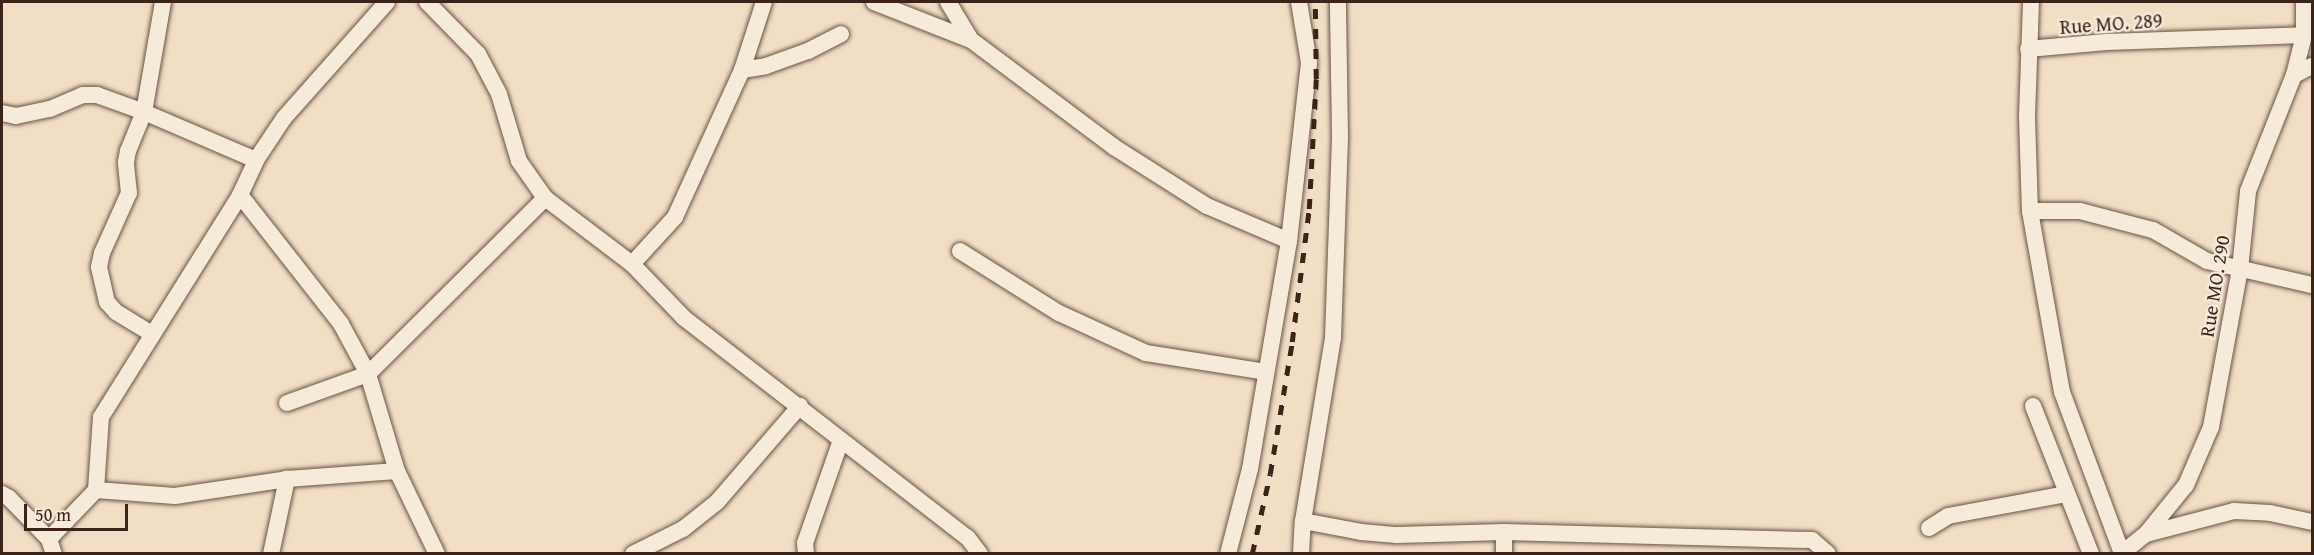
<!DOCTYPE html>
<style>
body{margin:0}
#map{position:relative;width:2314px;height:555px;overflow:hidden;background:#f1dec4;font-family:"Gentium Book Plus",serif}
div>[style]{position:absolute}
.roads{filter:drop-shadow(0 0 2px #695244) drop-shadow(0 0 2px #695244)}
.minor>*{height:16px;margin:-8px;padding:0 8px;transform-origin:8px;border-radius:8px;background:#f6ead9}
.rail>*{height:4.5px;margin-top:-2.25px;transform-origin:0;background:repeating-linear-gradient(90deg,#3c2319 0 10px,transparent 0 20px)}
span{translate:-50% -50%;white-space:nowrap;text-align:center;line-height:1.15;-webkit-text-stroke:4.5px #f6ead9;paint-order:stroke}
.street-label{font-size:20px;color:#3c2319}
.frame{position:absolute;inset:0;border:3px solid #3c2319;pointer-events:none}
.scale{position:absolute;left:24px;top:504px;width:104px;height:27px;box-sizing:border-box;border:3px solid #3c2319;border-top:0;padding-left:8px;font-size:18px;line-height:21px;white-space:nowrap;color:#3c2319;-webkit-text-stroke:4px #f6ead9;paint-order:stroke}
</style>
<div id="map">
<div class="roads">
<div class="minor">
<i style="left:427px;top:2px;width:73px;rotate:45.6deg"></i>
<i style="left:478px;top:54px;width:45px;rotate:62.3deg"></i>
<i style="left:499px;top:94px;width:70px;rotate:73.4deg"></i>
<i style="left:519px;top:161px;width:45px;rotate:54.9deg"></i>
<i style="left:545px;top:198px;width:109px;rotate:37.2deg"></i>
<i style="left:632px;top:264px;width:75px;rotate:46.1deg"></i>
<i style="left:684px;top:318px;width:359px;rotate:37.8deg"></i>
<i style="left:968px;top:538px;width:20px;rotate:53deg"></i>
<i style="left:874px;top:2px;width:104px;rotate:21.4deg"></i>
<i style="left:948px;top:2px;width:44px;rotate:58.8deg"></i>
<i style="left:971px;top:40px;width:179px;rotate:36.8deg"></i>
<i style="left:1114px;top:147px;width:110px;rotate:32.4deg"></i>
<i style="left:1207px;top:206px;width:89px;rotate:23.1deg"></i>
<i style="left:2031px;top:2px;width:115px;rotate:92deg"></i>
<i style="left:2027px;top:117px;width:94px;rotate:88.2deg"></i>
<i style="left:2030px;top:211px;width:184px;rotate:80deg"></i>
<i style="left:2062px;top:392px;width:172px;rotate:69.6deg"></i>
<i style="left:2028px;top:49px;width:79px;rotate:-5.1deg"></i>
<i style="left:2107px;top:42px;width:197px;rotate:-2deg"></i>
<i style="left:742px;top:70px;width:24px;rotate:-9deg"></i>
<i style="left:766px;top:66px;width:45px;rotate:-19.7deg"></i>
<i style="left:808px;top:51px;width:37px;rotate:-27deg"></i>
<i style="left:2294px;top:75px;width:20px;rotate:-27deg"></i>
<i style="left:2px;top:113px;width:14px;rotate:12deg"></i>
<i style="left:16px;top:116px;width:35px;rotate:-12deg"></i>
<i style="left:50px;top:109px;width:36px;rotate:-23deg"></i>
<i style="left:83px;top:95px;width:14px"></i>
<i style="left:97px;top:95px;width:50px;rotate:19.9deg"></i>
<i style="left:144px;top:112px;width:122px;rotate:23.2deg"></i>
<i style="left:240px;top:195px;width:164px;rotate:51.9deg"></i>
<i style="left:341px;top:324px;width:57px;rotate:61.6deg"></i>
<i style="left:368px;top:374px;width:101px;rotate:73.4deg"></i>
<i style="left:397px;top:471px;width:92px;rotate:64.3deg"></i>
<i style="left:2030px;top:211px;width:50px"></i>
<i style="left:2080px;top:211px;width:75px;rotate:14.6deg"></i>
<i style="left:2153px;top:230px;width:62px;rotate:29.9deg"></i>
<i style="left:2207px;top:261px;width:108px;rotate:12.9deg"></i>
<i style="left:960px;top:251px;width:117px;rotate:32.1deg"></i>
<i style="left:1059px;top:313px;width:96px;rotate:24.7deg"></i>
<i style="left:1146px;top:353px;width:121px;rotate:9deg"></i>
<i style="left:632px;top:264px;width:64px;rotate:-47.5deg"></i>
<i style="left:675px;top:217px;width:162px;rotate:-65.5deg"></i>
<i style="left:742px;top:70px;width:71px;rotate:-72.1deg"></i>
<i style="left:152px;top:334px;width:42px;rotate:-148.6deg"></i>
<i style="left:116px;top:312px;width:13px;rotate:-132deg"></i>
<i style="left:107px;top:302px;width:36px;rotate:-103deg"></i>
<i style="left:99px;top:267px;width:14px;rotate:-78deg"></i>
<i style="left:102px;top:253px;width:66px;rotate:-65.8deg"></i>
<i style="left:129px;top:193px;width:31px;rotate:-96deg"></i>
<i style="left:126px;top:162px;width:11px;rotate:-80deg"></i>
<i style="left:128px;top:151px;width:42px;rotate:-67.7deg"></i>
<i style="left:144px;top:112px;width:112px;rotate:-80.2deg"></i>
<i style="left:287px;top:403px;width:86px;rotate:-19.7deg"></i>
<i style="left:368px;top:374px;width:250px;rotate:-44.8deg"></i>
<i style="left:2033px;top:406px;width:159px;rotate:68.6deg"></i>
<i style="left:96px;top:490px;width:79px;rotate:4.3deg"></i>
<i style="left:175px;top:496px;width:113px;rotate:-8.6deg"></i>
<i style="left:287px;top:479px;width:110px;rotate:-4.2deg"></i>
<i style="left:2px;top:494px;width:8px;rotate:30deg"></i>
<i style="left:9px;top:498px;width:57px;rotate:45.7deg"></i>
<i style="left:49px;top:539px;width:16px;rotate:72deg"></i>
<i style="left:1303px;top:521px;width:59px;rotate:10.7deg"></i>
<i style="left:1361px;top:532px;width:36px;rotate:5deg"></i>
<i style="left:1397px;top:535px;width:107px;rotate:-1.6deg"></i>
<i style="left:1504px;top:532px;width:308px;rotate:1.5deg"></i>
<i style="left:1812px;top:540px;width:21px;rotate:41deg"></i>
<i style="left:1929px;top:528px;width:22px;rotate:-32deg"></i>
<i style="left:1948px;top:516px;width:121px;rotate:-10.5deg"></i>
<i style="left:2146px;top:534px;width:91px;rotate:-14.6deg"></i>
<i style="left:2234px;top:511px;width:36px;rotate:3deg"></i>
<i style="left:2270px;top:513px;width:43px;rotate:12.1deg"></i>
<i style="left:49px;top:539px;width:68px;rotate:-46.2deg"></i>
<i style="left:96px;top:490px;width:73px;rotate:-86.1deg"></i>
<i style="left:101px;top:417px;width:262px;rotate:-57.9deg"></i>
<i style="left:240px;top:195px;width:38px;rotate:-65deg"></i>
<i style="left:256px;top:160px;width:50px;rotate:-56.3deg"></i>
<i style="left:284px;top:118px;width:155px;rotate:-48.4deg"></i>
<i style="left:271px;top:554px;width:77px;rotate:-78deg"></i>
<i style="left:633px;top:554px;width:56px;rotate:-26.6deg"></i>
<i style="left:683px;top:529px;width:43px;rotate:-38.5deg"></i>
<i style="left:717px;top:502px;width:127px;rotate:-49.2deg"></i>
<i style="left:806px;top:554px;width:11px;rotate:-95deg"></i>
<i style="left:805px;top:543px;width:109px;rotate:-70.7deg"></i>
<i style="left:1228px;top:554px;width:88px;rotate:-75.5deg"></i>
<i style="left:1250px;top:469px;width:231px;rotate:-80.3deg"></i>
<i style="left:1289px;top:241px;width:179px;rotate:-83.6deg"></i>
<i style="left:1309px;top:63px;width:62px;rotate:-99.3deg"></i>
<i style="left:1301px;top:554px;width:33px;rotate:-87deg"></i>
<i style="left:1303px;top:521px;width:185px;rotate:-80.7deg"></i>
<i style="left:1333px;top:338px;width:202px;rotate:-88deg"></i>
<i style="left:1340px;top:136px;width:134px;rotate:-90.9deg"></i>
<i style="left:1504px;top:554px;width:22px;rotate:-90deg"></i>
<i style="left:2121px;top:554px;width:32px;rotate:-39deg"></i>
<i style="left:2146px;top:534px;width:63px;rotate:-50.8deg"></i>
<i style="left:2186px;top:485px;width:63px;rotate:-66.7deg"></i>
<i style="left:2211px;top:427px;width:161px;rotate:-79.6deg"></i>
<i style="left:2240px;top:269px;width:78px;rotate:-84.1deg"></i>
<i style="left:2248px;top:191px;width:125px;rotate:-68.4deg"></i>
<i style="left:2294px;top:75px;width:41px;rotate:-76deg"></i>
<i style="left:2304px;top:35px;width:33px;rotate:-90deg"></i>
</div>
</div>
<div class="rail">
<i style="left:1252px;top:554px;width:82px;rotate:-77.3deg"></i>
<i style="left:1270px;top:474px;width:134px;rotate:-80.5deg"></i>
<i style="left:1292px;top:342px;width:134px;rotate:-82.7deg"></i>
<i style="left:1309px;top:209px;width:130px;rotate:-86.9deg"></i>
<i style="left:1316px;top:79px;width:77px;rotate:-90.7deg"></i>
</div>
<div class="street-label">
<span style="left:2111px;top:23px;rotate:-4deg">Rue MO. 289</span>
<span style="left:2214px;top:286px;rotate:-81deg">Rue MO. 290</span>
</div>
<div class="frame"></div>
<div class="scale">50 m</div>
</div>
